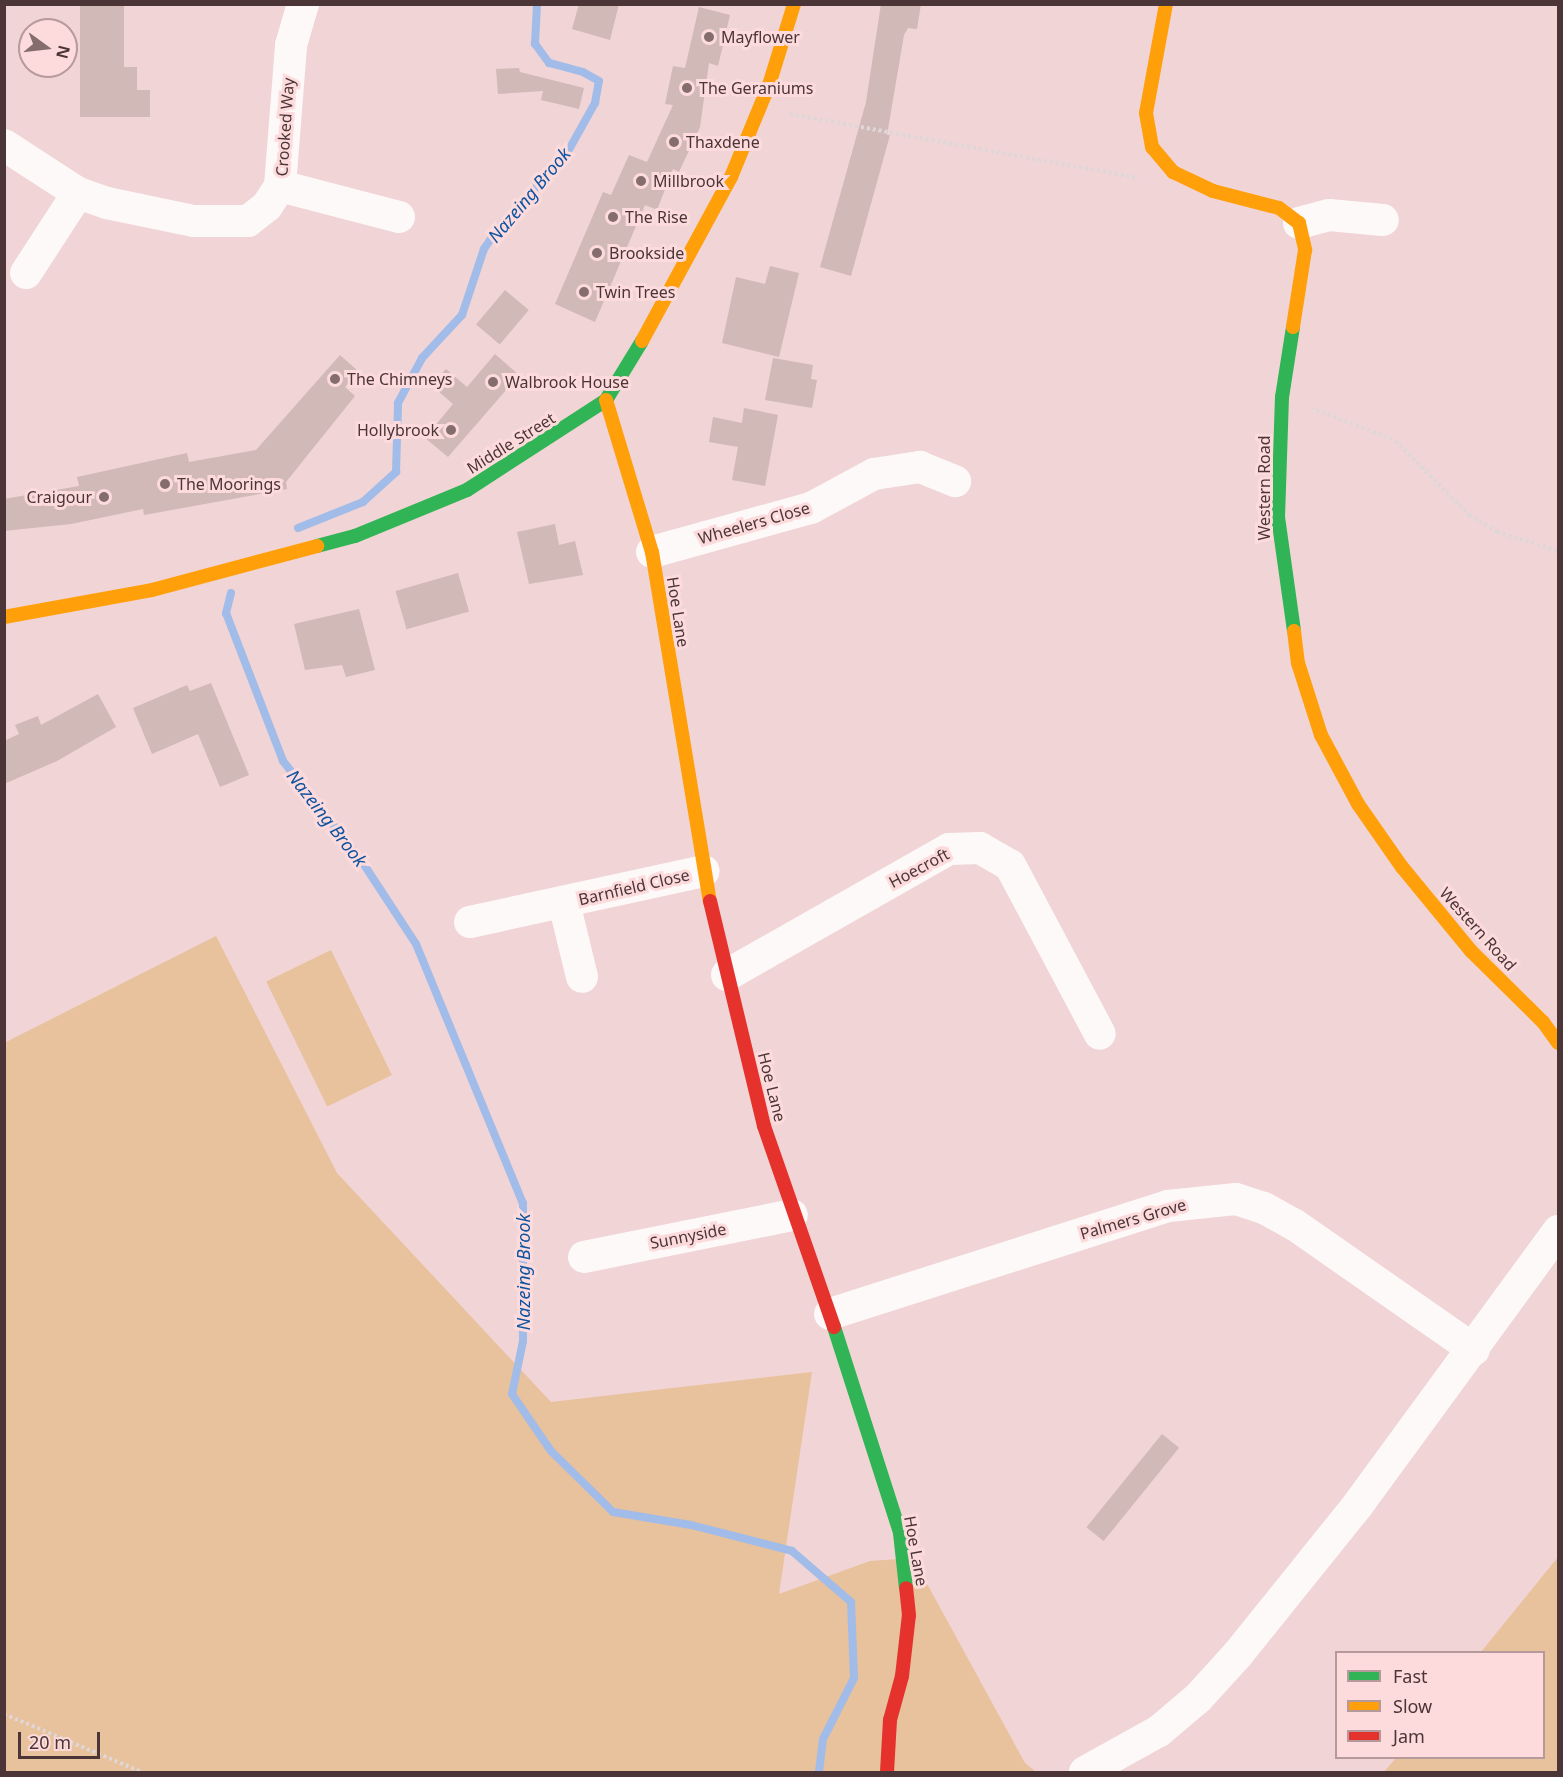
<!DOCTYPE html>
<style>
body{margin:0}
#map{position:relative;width:1563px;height:1777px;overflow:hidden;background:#f1d4d5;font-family:"Noto Sans",sans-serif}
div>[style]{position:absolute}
.green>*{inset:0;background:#e8c19d;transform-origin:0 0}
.stream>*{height:8px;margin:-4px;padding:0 4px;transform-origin:4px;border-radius:4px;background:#a1bce9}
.building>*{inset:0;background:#d0b9b7;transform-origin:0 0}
.path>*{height:4px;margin-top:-2px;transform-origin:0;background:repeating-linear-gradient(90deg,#dfd7d7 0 3px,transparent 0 6px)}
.street>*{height:32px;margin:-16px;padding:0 16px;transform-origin:16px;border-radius:16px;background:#fdf9f9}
.fast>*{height:14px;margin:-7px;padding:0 7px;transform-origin:7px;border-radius:7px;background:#30b455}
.slow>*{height:14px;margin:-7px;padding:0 7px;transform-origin:7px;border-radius:7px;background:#ff9f0a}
.jam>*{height:14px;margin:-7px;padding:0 7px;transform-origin:7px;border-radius:7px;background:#e5322d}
.dots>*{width:16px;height:16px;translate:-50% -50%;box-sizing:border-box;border:3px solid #fddbdc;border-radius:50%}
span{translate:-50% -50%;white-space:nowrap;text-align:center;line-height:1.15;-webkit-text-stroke:6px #fddbdc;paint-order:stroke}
.poi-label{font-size:16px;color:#4b3536}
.left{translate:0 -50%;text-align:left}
.right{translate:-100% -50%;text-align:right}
.street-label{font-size:16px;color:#4b3536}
.water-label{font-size:18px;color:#0f54a0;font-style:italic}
.frame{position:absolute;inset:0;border:6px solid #4b3536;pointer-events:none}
.legend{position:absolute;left:1335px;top:1651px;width:210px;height:108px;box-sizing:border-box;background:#fddbdc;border:2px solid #b6999a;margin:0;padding:8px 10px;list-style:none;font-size:18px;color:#4b3536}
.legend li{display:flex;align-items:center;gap:12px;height:30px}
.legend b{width:30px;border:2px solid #b6999a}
.north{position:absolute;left:18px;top:18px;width:60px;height:60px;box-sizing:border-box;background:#fddbdc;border:2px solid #b6999a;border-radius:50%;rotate:105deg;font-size:16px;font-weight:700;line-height:24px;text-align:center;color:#4b3536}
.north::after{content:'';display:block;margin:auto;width:21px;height:27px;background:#856d6e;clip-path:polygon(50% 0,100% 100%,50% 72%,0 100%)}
.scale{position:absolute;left:18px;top:1732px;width:82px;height:27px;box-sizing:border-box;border:3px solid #4b3536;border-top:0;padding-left:8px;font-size:18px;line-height:21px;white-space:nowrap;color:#4b3536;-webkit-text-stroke:4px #fddbdc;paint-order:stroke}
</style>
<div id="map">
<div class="green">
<i style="clip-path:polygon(216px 936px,337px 1173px,551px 1402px,812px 1372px,779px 1594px,870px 1561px,913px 1558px,1025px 1763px,1036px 1772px,5px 1772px,4px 1043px)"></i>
<i style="left:331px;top:950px;width:139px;height:72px;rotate:64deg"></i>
<i style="clip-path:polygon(1558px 1557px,1558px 1772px,1384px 1772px,1396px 1758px,1544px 1758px,1544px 1652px,1481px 1652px)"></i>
</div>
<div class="stream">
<i style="left:298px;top:528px;width:70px;rotate:-21.8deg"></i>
<i style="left:363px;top:502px;width:45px;rotate:-42.3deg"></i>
<i style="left:396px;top:472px;width:69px;rotate:-88.3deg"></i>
<i style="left:398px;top:403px;width:51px;rotate:-61.9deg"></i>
<i style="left:422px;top:358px;width:59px;rotate:-47.1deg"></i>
<i style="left:462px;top:315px;width:70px;rotate:-71.6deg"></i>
<i style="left:484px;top:249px;width:25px;rotate:-56deg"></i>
<i style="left:498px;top:228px;width:100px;rotate:-47deg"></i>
<i style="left:566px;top:155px;width:60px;rotate:-60.9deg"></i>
<i style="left:595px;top:103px;width:22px;rotate:-80deg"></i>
<i style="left:599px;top:81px;width:18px;rotate:-151deg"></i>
<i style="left:583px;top:72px;width:35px;rotate:-165deg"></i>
<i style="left:549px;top:63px;width:24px;rotate:-126deg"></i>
<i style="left:535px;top:44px;width:40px;rotate:-87.1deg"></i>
<i style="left:231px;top:593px;width:21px;rotate:104deg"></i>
<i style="left:226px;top:613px;width:159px;rotate:68.9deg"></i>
<i style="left:283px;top:761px;width:126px;rotate:51.8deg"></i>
<i style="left:361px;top:860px;width:100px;rotate:56.8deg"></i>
<i style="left:416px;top:944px;width:280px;rotate:67.6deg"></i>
<i style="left:523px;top:1203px;width:138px;rotate:90deg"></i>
<i style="left:523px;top:1341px;width:54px;rotate:101.7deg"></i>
<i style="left:512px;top:1394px;width:69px;rotate:55.6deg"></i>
<i style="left:551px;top:1451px;width:87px;rotate:44.5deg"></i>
<i style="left:613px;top:1512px;width:79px;rotate:9.5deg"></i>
<i style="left:691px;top:1525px;width:104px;rotate:14.4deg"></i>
<i style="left:792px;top:1551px;width:78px;rotate:40.8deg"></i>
<i style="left:851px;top:1602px;width:76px;rotate:87.7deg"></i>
<i style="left:854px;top:1678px;width:68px;rotate:116.9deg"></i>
<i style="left:823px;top:1739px;width:33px;rotate:97deg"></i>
</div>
<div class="building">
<i style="clip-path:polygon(80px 4px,124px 4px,124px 67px,137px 67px,137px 90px,150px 90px,150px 117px,80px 117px)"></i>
<i style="clip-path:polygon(579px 4px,619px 4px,610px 40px,572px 29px)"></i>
<i style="clip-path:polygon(881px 4px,921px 4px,917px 29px,908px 28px,904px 35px,887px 135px,890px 135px,851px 276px,820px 267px,866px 102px)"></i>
<i style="clip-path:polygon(699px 7px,730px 15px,718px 66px,709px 63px,700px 127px,679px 172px,673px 169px,657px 210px,645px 205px,595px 322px,555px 304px,603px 192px,611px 195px,629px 155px,647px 162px,673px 105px,665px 104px,673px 66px,685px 68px)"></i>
<i style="clip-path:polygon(519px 68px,520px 72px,584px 88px,579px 109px,541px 100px,543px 91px,498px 94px,496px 69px)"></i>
<i style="clip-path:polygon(770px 266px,799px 273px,779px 357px,722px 343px,736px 277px,765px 284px)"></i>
<i style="left:505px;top:290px;width:31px;height:45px;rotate:40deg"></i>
<i style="clip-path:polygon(495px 354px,519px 375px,448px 457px,425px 438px,453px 404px,431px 385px,446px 369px,467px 387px)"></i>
<i style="clip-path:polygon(340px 355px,359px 372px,345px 387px,355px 396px,286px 482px,287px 489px,144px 515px,143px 509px,71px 524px,4px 531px,4px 499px,79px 486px,77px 477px,187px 453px,189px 462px,256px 450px)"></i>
<i style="clip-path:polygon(773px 358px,813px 365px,811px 379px,817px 380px,812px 408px,765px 400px)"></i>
<i style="clip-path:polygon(744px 408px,778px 415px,765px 486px,732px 480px,738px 447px,709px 442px,713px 417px,742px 423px)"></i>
<i style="clip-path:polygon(555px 524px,559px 545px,575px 541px,583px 575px,529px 584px,517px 532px)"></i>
<i style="left:458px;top:573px;width:40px;height:65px;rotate:74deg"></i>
<i style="clip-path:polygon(359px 609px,375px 670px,346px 677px,342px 665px,305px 670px,294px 624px)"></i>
<i style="clip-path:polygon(211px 683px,249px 775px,220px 787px,198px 734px,152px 754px,133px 708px,187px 685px,190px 691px)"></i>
<i style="clip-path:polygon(98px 694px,116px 727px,57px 761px,4px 784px,4px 741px,19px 734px,15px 725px,38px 716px,41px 725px)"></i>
<i style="left:1162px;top:1434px;width:22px;height:120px;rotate:39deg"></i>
</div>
<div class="path">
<i style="left:790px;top:114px;width:355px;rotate:10.4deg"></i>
<i style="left:1311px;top:408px;width:91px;rotate:21.2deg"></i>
<i style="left:1396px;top:441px;width:104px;rotate:45.4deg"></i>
<i style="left:1469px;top:515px;width:33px;rotate:31deg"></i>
<i style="left:1497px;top:532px;width:64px;rotate:17.3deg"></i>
<i style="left:4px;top:1714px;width:150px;rotate:22.8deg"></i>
</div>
<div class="street">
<i style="left:4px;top:145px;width:88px;rotate:33deg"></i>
<i style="left:78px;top:193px;width:31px;rotate:19deg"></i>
<i style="left:107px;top:203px;width:89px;rotate:11.7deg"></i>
<i style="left:194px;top:221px;width:54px"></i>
<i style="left:248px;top:221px;width:24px;rotate:-38deg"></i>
<i style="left:267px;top:206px;width:24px;rotate:-57deg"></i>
<i style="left:280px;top:186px;width:141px;rotate:-85.5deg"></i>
<i style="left:291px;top:45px;width:43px;rotate:-73.7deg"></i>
<i style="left:280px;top:186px;width:123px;rotate:14.6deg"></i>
<i style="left:1299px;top:223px;width:31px;rotate:-15deg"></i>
<i style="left:1329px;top:215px;width:54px;rotate:5.3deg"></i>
<i style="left:26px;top:273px;width:95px;rotate:-57deg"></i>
<i style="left:652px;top:552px;width:165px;rotate:-15.5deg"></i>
<i style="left:811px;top:508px;width:72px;rotate:-28.4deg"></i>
<i style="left:874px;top:474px;width:47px;rotate:-8.7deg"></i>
<i style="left:920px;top:467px;width:38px;rotate:22deg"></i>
<i style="left:564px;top:903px;width:76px;rotate:76.3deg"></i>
<i style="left:470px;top:922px;width:239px;rotate:-12.3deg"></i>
<i style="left:727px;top:975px;width:255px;rotate:-29.6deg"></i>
<i style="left:949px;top:849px;width:31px;rotate:-2deg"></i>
<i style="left:980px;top:848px;width:34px;rotate:30deg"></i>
<i style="left:1010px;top:865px;width:191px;rotate:62deg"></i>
<i style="left:584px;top:1257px;width:212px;rotate:-11.4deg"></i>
<i style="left:830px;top:1314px;width:355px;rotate:-17.7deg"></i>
<i style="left:1168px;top:1206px;width:68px;rotate:-5.9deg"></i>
<i style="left:1236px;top:1199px;width:29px;rotate:18deg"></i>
<i style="left:1264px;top:1208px;width:35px;rotate:29deg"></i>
<i style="left:1295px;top:1225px;width:218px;rotate:34.9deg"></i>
<i style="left:1085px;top:1772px;width:85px;rotate:-29deg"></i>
<i style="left:1159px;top:1731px;width:51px;rotate:-40.2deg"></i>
<i style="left:1198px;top:1698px;width:59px;rotate:-47.7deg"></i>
<i style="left:1238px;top:1654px;width:190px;rotate:-51.2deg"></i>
<i style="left:1357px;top:1506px;width:341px;rotate:-53.8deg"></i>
</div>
<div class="fast">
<i style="left:1293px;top:327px;width:71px;rotate:98.9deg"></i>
<i style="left:1282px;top:397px;width:120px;rotate:91.9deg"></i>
<i style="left:1278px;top:517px;width:115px;rotate:82deg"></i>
<i style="left:317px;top:546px;width:39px;rotate:-15deg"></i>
<i style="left:355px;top:536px;width:121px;rotate:-22.3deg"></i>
<i style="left:467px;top:490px;width:166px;rotate:-32.9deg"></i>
<i style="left:606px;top:400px;width:69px;rotate:-58.6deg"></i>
<i style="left:834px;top:1327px;width:216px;rotate:72.2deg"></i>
<i style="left:900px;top:1533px;width:55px;rotate:83.8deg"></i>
</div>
<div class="slow">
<i style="left:1166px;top:4px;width:111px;rotate:100.4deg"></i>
<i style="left:1146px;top:113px;width:35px;rotate:80deg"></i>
<i style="left:1152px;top:147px;width:33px;rotate:50deg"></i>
<i style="left:1173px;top:172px;width:44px;rotate:25.4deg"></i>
<i style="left:1213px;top:191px;width:68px;rotate:14.4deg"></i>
<i style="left:1279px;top:208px;width:25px;rotate:37deg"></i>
<i style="left:1299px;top:223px;width:28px;rotate:77deg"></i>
<i style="left:1305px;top:250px;width:78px;rotate:98.9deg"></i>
<i style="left:642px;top:341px;width:187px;rotate:-61.5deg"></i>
<i style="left:731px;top:177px;width:100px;rotate:-67.6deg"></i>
<i style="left:769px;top:85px;width:85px;rotate:-72.8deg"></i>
<i style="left:606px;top:400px;width:159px;rotate:73.2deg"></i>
<i style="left:652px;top:552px;width:354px;rotate:80.6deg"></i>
<i style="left:4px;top:617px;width:150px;rotate:-10.3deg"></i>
<i style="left:152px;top:590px;width:171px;rotate:-14.9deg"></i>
<i style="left:1294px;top:631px;width:32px;rotate:83deg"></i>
<i style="left:1298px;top:663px;width:76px;rotate:72.3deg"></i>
<i style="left:1321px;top:735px;width:78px;rotate:61.8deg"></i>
<i style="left:1358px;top:804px;width:77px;rotate:55.1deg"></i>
<i style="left:1402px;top:867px;width:109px;rotate:50.6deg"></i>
<i style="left:1471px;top:951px;width:101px;rotate:44.6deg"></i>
<i style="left:1543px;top:1022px;width:26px;rotate:54deg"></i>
</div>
<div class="jam">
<i style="left:710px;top:901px;width:231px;rotate:76.5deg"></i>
<i style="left:764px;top:1126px;width:213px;rotate:70.8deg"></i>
<i style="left:887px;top:1772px;width:52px;rotate:-86.7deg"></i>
<i style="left:890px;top:1720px;width:46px;rotate:-74.7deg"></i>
<i style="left:902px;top:1676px;width:61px;rotate:-83.5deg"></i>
<i style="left:909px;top:1615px;width:27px;rotate:-96deg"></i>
</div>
<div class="dots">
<i style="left:709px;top:37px;background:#856d6e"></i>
<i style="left:687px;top:88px;background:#856d6e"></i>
<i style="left:674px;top:142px;background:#856d6e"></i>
<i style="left:641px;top:181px;background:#856d6e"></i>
<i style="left:613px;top:217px;background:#856d6e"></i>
<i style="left:597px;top:253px;background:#856d6e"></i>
<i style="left:584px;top:292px;background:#856d6e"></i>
<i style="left:335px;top:379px;background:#856d6e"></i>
<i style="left:493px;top:382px;background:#856d6e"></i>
<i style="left:451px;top:430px;background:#856d6e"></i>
<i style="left:165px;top:484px;background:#856d6e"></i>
<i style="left:104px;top:497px;background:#856d6e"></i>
</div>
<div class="poi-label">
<span class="left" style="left:721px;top:37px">Mayflower</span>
<span class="left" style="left:699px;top:88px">The Geraniums</span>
<span class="left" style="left:686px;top:142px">Thaxdene</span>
<span class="left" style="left:653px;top:181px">Millbrook</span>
<span class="left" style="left:625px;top:217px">The Rise</span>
<span class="left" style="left:609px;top:253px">Brookside</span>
<span class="left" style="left:596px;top:292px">Twin Trees</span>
<span class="left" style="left:347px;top:379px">The Chimneys</span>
<span class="left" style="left:505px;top:382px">Walbrook House</span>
<span class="right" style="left:439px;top:430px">Hollybrook</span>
<span class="left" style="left:177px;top:484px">The Moorings</span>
<span class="right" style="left:92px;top:497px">Craigour</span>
</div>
<div class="street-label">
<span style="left:285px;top:127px;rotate:-86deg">Crooked Way</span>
<span style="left:511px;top:443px;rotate:-32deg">Middle Street</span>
<span style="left:1264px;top:488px;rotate:-90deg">Western Road</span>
<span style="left:754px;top:523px;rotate:-16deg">Wheelers Close</span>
<span style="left:678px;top:612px;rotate:81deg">Hoe Lane</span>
<span style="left:919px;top:868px;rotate:-28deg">Hoecroft</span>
<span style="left:634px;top:887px;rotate:-13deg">Barnfield Close</span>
<span style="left:1478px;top:929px;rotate:48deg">Western Road</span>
<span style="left:772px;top:1087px;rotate:76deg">Hoe Lane</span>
<span style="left:1133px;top:1219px;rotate:-16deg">Palmers Grove</span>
<span style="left:688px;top:1236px;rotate:-11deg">Sunnyside</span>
<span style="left:916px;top:1551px;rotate:80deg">Hoe Lane</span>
</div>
<div class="water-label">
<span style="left:529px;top:195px;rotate:-50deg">Nazeing Brook</span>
<span style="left:327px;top:818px;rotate:52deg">Nazeing Brook</span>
<span style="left:523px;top:1272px;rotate:-90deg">Nazeing Brook</span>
</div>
<div class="frame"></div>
<ul class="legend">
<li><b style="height:8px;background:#30b455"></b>Fast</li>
<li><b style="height:8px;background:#ff9f0a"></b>Slow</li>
<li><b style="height:8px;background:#e5322d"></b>Jam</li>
</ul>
<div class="north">N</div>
<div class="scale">20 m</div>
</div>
